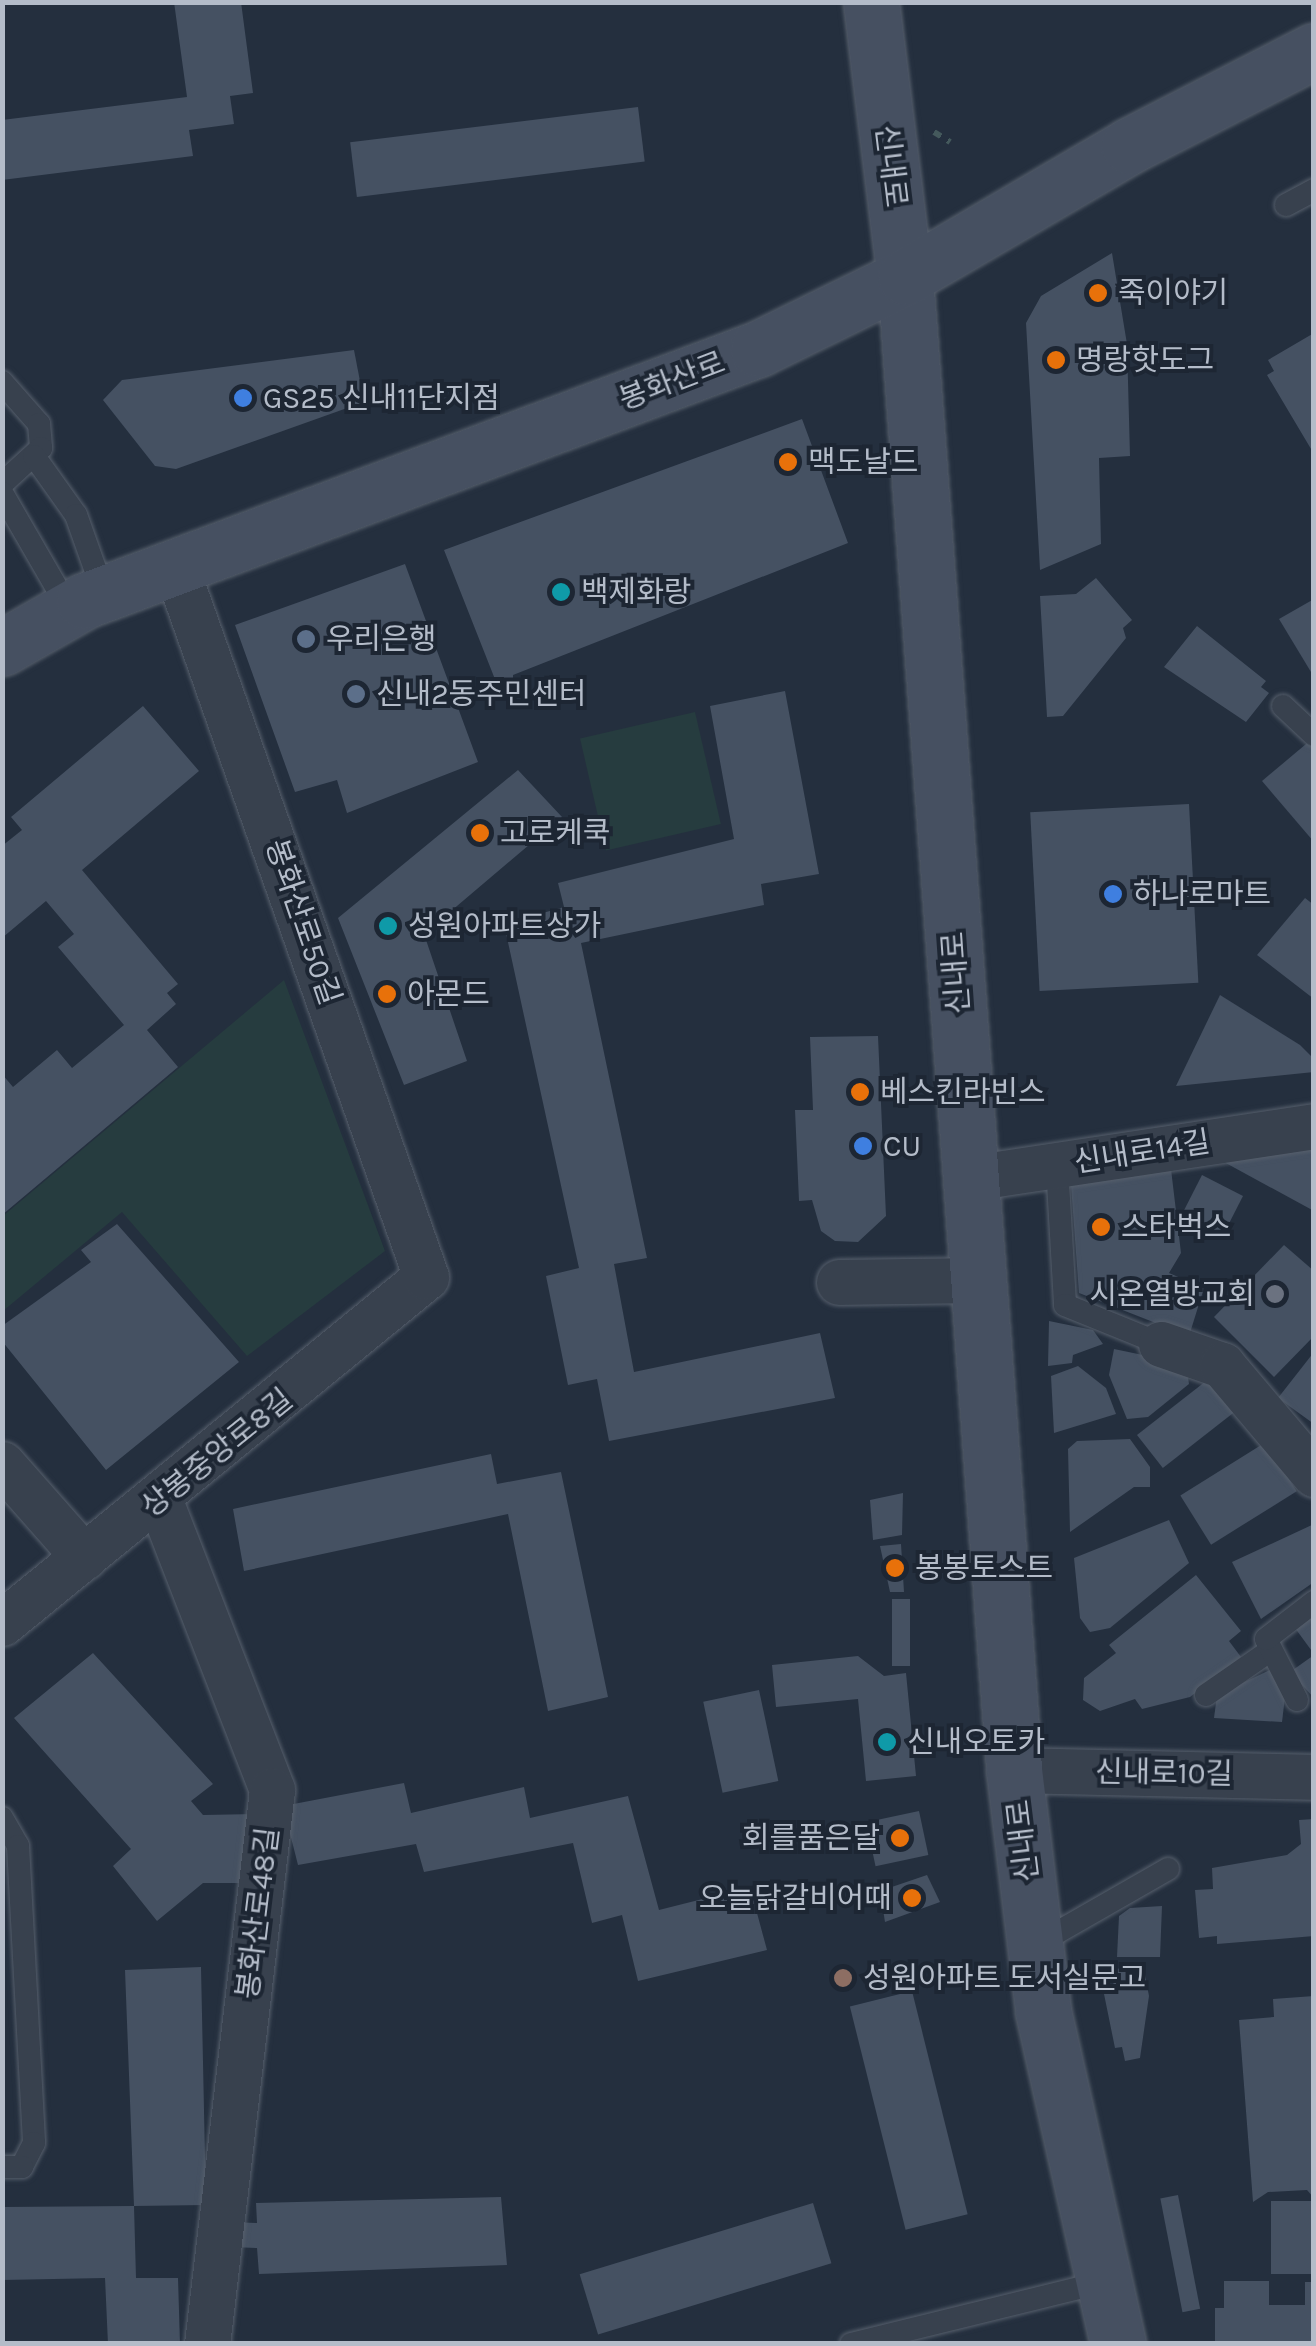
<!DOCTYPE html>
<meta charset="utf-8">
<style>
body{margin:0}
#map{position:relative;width:1316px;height:2346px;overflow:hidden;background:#242f3e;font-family:Karla,"Noto Sans KR",sans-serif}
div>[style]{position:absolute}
.green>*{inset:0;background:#263c3f;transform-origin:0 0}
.building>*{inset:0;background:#455162;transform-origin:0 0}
.path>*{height:6px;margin-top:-3px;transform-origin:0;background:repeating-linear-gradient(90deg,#44595c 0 8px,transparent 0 16px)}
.roads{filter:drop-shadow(0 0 2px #565f6c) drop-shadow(0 0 2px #565f6c)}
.lane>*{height:22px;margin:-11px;padding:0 11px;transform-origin:11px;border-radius:11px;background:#38414e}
.street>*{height:45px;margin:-22.5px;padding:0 22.5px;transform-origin:22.5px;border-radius:22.5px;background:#38414e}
.secondary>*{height:55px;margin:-27.5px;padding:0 27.5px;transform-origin:27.5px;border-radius:27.5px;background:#465061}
.dots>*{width:28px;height:28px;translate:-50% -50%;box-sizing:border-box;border:5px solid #1d2633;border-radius:50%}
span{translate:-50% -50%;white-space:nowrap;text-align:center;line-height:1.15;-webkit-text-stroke:8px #1d2633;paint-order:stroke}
.street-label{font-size:30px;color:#b4bcc9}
.poi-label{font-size:30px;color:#b4bcc9}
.left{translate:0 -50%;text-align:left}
.right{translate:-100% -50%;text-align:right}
.frame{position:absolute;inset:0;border:5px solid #b4bcc9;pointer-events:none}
</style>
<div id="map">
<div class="green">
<i style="left:695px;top:712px;width:115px;height:118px;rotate:77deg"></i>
<i style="clip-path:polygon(284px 980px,385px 1251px,247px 1356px,122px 1212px,3px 1311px,3px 1216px)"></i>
</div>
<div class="building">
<i style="clip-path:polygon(174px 2px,241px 2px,253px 93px,230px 96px,234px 124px,189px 130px,193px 156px,2px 180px,2px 120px,187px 97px)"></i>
<i style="left:638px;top:107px;width:55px;height:290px;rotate:83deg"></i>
<i style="clip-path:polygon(1112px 253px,1127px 344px,1130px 456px,1099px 458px,1101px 544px,1040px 570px,1026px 323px,1041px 296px)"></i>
<i style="clip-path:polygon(1314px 333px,1314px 454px,1267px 375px,1274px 371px,1268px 360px)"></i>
<i style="clip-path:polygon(354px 350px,364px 402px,176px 469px,155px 466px,103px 400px,122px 380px)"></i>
<i style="clip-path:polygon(802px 419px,848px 543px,513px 675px,513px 689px,500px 692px,444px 550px)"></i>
<i style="clip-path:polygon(405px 564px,478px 762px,347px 813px,337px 780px,295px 792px,235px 625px)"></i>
<i style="clip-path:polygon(1096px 578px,1132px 620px,1123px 628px,1126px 638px,1063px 716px,1047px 717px,1040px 596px,1076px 594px)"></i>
<i style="clip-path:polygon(1314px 599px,1314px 677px,1279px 619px)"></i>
<i style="clip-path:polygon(1197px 626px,1266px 681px,1261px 687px,1269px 693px,1246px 722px,1164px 667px)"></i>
<i style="clip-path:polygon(785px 691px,819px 874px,761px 884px,764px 905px,581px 943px,647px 1258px,614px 1264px,634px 1372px,820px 1333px,835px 1398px,609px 1441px,597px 1379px,568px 1385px,546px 1276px,579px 1268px,504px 924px,564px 907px,558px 883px,734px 839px,710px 706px)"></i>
<i style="clip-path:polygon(143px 706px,199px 771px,82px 870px,178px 984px,167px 993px,176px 1004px,147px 1030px,178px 1067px,2px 1215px,2px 1074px,13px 1087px,57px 1050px,72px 1068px,124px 1025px,58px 947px,74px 934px,46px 901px,2px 938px,2px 846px,22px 830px,11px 817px)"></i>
<i style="clip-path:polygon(1312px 739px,1314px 740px,1314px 842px,1262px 781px)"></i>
<i style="clip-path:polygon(518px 770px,562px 817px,424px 934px,467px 1061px,404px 1085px,338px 918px)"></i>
<i style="left:1189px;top:804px;width:179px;height:159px;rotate:87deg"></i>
<i style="clip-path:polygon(1305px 898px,1314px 905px,1314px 999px,1257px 955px)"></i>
<i style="clip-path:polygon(1220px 995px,1300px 1045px,1314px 1059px,1314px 1072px,1176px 1086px)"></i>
<i style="clip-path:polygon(878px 1036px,886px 1216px,858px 1242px,835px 1241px,821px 1231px,812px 1200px,799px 1201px,795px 1110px,813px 1110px,810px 1037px)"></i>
<i style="clip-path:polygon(1314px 1141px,1314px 1211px,1213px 1156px)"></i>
<i style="clip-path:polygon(1171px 1169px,1181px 1253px,1169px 1273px,1204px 1288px,1189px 1336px,1079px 1293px,1071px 1185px)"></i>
<i style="left:1202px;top:1175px;width:46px;height:48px;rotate:27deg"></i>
<i style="clip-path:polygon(117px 1224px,239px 1362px,106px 1470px,2px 1341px,2px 1326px,91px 1262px,81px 1250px)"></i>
<i style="clip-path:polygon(1284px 1245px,1314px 1271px,1314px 1336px,1274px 1377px,1214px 1317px)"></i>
<i style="clip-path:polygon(1049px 1321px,1093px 1330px,1103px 1344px,1073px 1355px,1072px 1363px,1048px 1366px)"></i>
<i style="clip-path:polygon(1114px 1349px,1186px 1364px,1189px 1384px,1148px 1417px,1127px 1419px,1109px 1375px)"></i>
<i style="clip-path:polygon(1314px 1352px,1314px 1424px,1278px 1398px)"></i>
<i style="clip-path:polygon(1078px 1366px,1106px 1388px,1116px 1414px,1054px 1433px,1051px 1376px)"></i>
<i style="left:1215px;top:1374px;width:42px;height:99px;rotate:52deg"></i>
<i style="clip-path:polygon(1130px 1439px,1150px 1467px,1150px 1487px,1134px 1487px,1070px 1532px,1068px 1449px,1077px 1441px)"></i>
<i style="left:1266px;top:1442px;width:58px;height:101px;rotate:58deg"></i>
<i style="clip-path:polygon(491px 1454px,497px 1484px,561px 1472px,608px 1697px,548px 1711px,508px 1514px,244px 1571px,233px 1509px)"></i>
<i style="clip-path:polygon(903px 1493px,902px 1535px,873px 1540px,870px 1500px)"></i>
<i style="clip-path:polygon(1169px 1520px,1189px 1563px,1110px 1628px,1090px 1632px,1080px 1618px,1074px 1558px)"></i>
<i style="clip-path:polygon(1314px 1524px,1314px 1582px,1261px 1619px,1232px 1562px)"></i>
<i style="clip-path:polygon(901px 1544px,904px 1592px,890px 1592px,880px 1546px)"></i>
<i style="clip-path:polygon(1196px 1575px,1241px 1631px,1229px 1641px,1241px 1657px,1190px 1697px,1142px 1709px,1135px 1699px,1100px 1711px,1083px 1700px,1084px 1678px,1116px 1653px,1109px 1645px)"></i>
<i style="left:892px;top:1599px;width:18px;height:67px"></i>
<i style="clip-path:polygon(1314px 1615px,1314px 1654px,1295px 1628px)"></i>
<i style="clip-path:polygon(93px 1653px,213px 1784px,191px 1801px,203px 1815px,256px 1814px,255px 1883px,203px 1883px,157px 1921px,113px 1866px,131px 1849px,14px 1718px)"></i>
<i style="clip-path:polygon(1314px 1655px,1314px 1698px,1290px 1672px)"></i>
<i style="clip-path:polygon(858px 1656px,884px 1676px,906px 1673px,916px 1776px,866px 1781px,858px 1699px,776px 1707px,772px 1665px)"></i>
<i style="clip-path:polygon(1274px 1668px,1285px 1697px,1282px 1722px,1214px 1718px,1217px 1695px)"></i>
<i style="left:759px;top:1690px;width:93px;height:57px;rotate:78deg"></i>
<i style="clip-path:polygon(404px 1783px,411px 1813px,524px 1787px,530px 1818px,628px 1796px,659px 1910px,750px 1887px,767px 1950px,638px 1981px,622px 1915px,592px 1923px,573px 1843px,424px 1872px,416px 1844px,298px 1865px,283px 1806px)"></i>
<i style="left:919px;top:1811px;width:45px;height:54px;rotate:78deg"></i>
<i style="clip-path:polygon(1314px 1819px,1314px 1936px,1217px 1944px,1217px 1936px,1199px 1938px,1195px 1890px,1213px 1889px,1212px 1868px,1287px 1855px,1301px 1844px,1299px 1820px)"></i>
<i style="clip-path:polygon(927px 1875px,940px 1902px,885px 1922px,880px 1891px)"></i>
<i style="clip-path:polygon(1162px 1906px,1160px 1957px,1117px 1957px,1119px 1916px,1130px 1908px)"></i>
<i style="clip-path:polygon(1143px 1964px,1149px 1996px,1140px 2058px,1125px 2061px,1122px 2047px,1115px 2048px,1104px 1994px,1115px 1992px,1111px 1970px)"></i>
<i style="clip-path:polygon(201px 1967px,206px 2205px,134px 2206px,136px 2278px,178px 2278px,180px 2344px,108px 2344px,105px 2278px,2px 2280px,2px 2207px,134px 2206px,125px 1970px)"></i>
<i style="left:912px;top:1991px;width:230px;height:64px;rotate:76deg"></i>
<i style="clip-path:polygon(1314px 1996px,1314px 2198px,1307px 2190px,1268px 2192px,1253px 2202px,1239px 2020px,1274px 2017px,1273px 1999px)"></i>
<i style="left:1178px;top:2195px;width:116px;height:18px;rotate:79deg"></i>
<i style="clip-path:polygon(501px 2197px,507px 2265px,259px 2274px,257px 2248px,233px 2247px,232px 2222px,257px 2223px,256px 2203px)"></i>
<i style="left:1314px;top:2201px;width:73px;height:43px;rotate:90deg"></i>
<i style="left:813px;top:2203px;width:63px;height:244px;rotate:73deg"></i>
<i style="clip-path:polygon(1224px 2281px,1269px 2281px,1269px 2305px,1305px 2305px,1305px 2282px,1314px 2282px,1314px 2344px,1215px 2342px,1215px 2308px,1224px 2308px)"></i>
</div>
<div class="path">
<i style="left:934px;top:132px;width:19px;rotate:32deg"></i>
</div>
<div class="roads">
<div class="lane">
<i style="left:1286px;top:205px;width:32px;rotate:-28deg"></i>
<i style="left:2px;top:382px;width:56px;rotate:48.6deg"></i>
<i style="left:39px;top:424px;width:24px;rotate:85deg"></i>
<i style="left:41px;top:448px;width:53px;rotate:137.3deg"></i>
<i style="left:34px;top:456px;width:72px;rotate:54.6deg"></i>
<i style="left:76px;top:515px;width:84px;rotate:70.5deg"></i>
<i style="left:2px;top:493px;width:134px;rotate:60deg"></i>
<i style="left:1283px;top:706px;width:42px;rotate:43.1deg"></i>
<i style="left:1057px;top:1165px;width:140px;rotate:86.7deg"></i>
<i style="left:1065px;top:1305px;width:104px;rotate:22.1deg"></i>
<i style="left:1206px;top:1695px;width:79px;rotate:-34.7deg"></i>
<i style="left:1297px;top:1700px;width:68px;rotate:-116.9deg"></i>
<i style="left:1266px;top:1639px;width:61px;rotate:-37.6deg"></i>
<i style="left:2px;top:1818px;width:32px;rotate:60deg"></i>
<i style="left:18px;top:1846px;width:297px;rotate:86.9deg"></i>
<i style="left:34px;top:2143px;width:27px;rotate:117deg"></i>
<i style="left:22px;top:2167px;width:20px;rotate:180deg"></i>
<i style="left:1037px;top:1944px;width:151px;rotate:-29.8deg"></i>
<i style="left:851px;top:2344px;width:260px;rotate:-13.8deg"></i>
</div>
<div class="street">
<i style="left:971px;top:1178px;width:347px;rotate:-8.6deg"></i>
<i style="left:839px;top:1282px;width:138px;rotate:-0.8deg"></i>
<i style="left:1161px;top:1344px;width:65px;rotate:19deg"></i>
<i style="left:1222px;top:1365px;width:143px;rotate:49.8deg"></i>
<i style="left:2px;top:1464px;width:124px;rotate:48.6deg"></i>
<i style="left:160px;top:1501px;width:310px;rotate:68.8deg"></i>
<i style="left:272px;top:1790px;width:558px;rotate:96.69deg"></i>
<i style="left:2px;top:1623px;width:547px;rotate:-39.22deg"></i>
<i style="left:426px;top:1277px;width:752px;rotate:-109.42deg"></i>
<i style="left:1014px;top:1770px;width:300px;rotate:1.3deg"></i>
</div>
<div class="secondary">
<i style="left:871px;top:2px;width:277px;rotate:83deg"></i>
<i style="left:905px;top:277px;width:1497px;rotate:85.82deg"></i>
<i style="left:1014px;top:1770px;width:243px;rotate:83.1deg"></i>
<i style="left:1043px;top:2011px;width:341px;rotate:77.3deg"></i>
<i style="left:2px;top:648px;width:95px;rotate:-29.8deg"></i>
<i style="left:84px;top:601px;width:720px;rotate:-20.5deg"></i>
<i style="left:758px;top:349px;width:164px;rotate:-26.1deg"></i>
<i style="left:905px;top:277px;width:259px;rotate:-30.3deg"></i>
<i style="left:1129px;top:146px;width:208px;rotate:-27.2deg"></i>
</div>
</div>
<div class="dots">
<i style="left:1098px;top:293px;background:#e8710a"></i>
<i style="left:1056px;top:360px;background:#e8710a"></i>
<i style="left:243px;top:398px;background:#3f7fe0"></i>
<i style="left:788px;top:462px;background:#e8710a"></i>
<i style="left:561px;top:592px;background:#0f9aa8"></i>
<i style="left:306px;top:639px;background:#5c6f8a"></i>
<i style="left:356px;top:694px;background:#5c6f8a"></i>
<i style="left:480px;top:833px;background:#e8710a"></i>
<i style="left:1113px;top:894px;background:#3f7fe0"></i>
<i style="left:388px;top:926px;background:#0f9aa8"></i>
<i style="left:387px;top:994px;background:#e8710a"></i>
<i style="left:860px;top:1092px;background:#e8710a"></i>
<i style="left:863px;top:1146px;background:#3f7fe0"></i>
<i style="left:1101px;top:1227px;background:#e8710a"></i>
<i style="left:1275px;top:1294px;background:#6b7280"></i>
<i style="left:895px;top:1568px;background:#e8710a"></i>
<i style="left:887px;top:1742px;background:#0f9aa8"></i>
<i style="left:900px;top:1838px;background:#e8710a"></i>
<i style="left:912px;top:1898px;background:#e8710a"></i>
<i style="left:843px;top:1978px;background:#8d6e63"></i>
</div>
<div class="street-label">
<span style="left:891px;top:166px;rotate:83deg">신내로</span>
<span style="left:672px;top:381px;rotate:-21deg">봉화산로</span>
<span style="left:303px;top:922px;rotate:71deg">봉화산로50길</span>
<span style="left:956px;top:973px;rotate:-94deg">신내로</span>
<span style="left:1142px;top:1152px;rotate:-9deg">신내로14길</span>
<span style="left:217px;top:1453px;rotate:-39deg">상봉중앙로8길</span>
<span style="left:1164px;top:1773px;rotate:1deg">신내로10길</span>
<span style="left:1023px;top:1841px;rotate:-97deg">신내로</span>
<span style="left:258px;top:1913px;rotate:-83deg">봉화산로48길</span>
</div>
<div class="poi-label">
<span class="left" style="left:1118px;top:293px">죽이야기</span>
<span class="left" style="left:1076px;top:360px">명랑핫도그</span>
<span class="left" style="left:263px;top:398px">GS25 신내11단지점</span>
<span class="left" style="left:808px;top:462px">맥도날드</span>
<span class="left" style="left:581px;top:592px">백제화랑</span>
<span class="left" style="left:326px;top:639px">우리은행</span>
<span class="left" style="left:376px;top:694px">신내2동주민센터</span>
<span class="left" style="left:500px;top:833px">고로케쿡</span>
<span class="left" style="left:1133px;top:894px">하나로마트</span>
<span class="left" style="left:408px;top:926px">성원아파트상가</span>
<span class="left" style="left:407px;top:994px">아몬드</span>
<span class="left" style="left:880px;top:1092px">베스킨라빈스</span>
<span class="left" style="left:883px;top:1146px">CU</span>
<span class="left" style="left:1121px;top:1227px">스타벅스</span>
<span class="right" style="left:1255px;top:1294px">시온열방교회</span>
<span class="left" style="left:915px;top:1568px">봉봉토스트</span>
<span class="left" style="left:907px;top:1742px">신내오토카</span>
<span class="right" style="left:880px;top:1838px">회를품은달</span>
<span class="right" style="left:892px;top:1898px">오늘닭갈비어때</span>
<span class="left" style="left:863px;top:1978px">성원아파트 도서실문고</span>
</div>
<div class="frame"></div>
</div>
